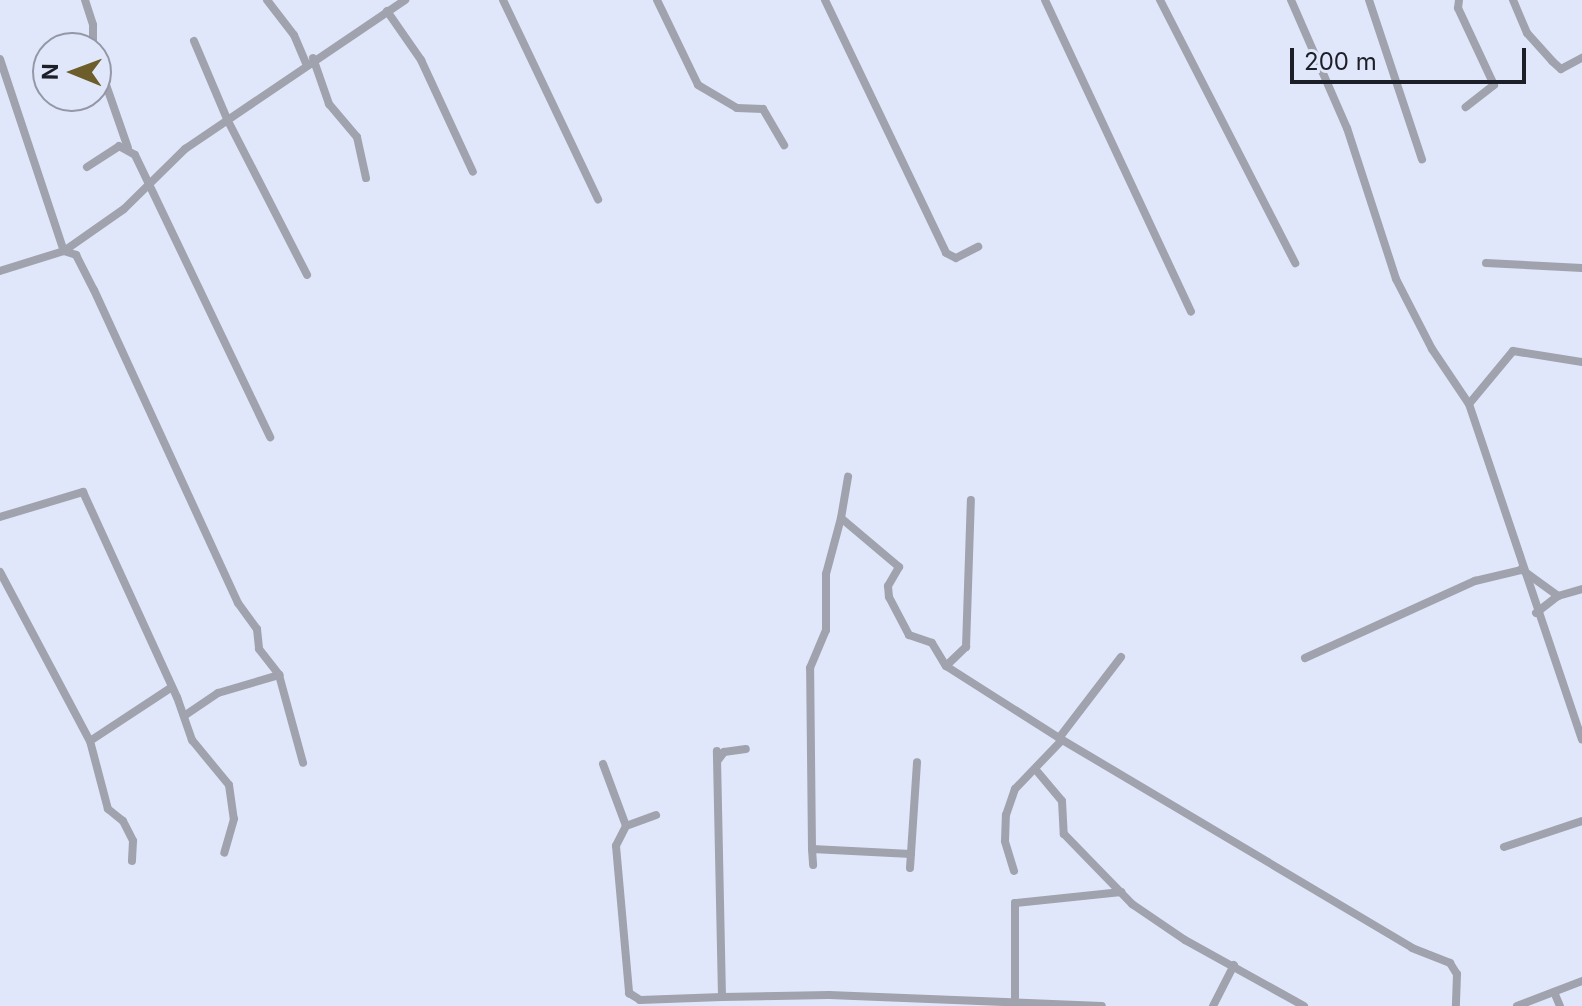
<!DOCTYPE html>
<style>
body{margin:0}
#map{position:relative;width:1582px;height:1006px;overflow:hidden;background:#e1e7fa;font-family:Inter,sans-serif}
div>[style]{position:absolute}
.minor>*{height:8px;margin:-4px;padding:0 4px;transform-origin:4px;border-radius:4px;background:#a0a3ad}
span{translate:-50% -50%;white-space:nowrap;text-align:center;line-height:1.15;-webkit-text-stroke:7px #e1e7fa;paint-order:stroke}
.north{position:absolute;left:32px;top:32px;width:80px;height:80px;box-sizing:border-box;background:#e1e7fa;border:2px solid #9397a6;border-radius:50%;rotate:271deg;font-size:22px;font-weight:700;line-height:32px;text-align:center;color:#1d1f28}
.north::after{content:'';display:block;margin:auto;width:28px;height:36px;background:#6c5d2a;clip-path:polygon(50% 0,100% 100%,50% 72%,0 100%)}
.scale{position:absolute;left:1290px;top:48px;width:236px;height:36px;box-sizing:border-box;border:4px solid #1d1f28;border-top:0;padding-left:10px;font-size:24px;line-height:28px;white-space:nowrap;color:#1d1f28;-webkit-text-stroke:6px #e1e7fa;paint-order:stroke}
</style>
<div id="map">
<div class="minor">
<i style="left:85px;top:0;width:26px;rotate:72deg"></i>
<i style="left:93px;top:25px;width:23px;rotate:90deg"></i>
<i style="left:267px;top:0;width:44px;rotate:52.4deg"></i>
<i style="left:294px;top:35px;width:30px;rotate:67deg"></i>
<i style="left:503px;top:0;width:221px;rotate:64.5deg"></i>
<i style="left:657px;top:0;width:94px;rotate:64.2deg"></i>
<i style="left:698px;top:85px;width:45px;rotate:30.5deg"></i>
<i style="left:737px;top:108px;width:26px;rotate:2deg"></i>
<i style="left:763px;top:109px;width:42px;rotate:59.7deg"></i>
<i style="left:825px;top:0;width:280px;rotate:64.4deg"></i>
<i style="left:946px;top:253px;width:11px;rotate:27deg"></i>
<i style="left:956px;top:258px;width:25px;rotate:-27deg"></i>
<i style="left:1045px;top:0;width:344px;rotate:64.9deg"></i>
<i style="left:1160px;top:0;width:296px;rotate:62.8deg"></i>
<i style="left:1291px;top:0;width:140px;rotate:66.4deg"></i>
<i style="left:1347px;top:128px;width:159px;rotate:72deg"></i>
<i style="left:1396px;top:279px;width:79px;rotate:62.8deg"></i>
<i style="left:1432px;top:349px;width:66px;rotate:56.1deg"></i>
<i style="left:1469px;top:404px;width:354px;rotate:71.4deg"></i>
<i style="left:1369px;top:0;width:168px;rotate:71.6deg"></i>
<i style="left:1459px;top:0;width:8px;rotate:97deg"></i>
<i style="left:1458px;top:8px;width:85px;rotate:64.9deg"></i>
<i style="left:1494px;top:85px;width:36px;rotate:142deg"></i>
<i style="left:1513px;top:0;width:36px;rotate:67deg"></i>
<i style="left:1527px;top:33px;width:38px;rotate:48deg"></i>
<i style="left:1552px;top:61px;width:12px;rotate:42deg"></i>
<i style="left:1561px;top:69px;width:24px;rotate:-28deg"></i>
<i style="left:387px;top:11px;width:60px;rotate:55.2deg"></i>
<i style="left:421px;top:60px;width:123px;rotate:65.1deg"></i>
<i style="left:194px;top:41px;width:87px;rotate:67deg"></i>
<i style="left:228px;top:121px;width:173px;rotate:62.8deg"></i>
<i style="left:96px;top:56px;width:97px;rotate:70.8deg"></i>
<i style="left:313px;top:58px;width:49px;rotate:70.8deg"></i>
<i style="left:329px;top:104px;width:43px;rotate:49.7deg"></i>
<i style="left:357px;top:137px;width:42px;rotate:77.6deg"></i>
<i style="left:0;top:59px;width:202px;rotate:71.6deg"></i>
<i style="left:64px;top:251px;width:13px;rotate:18deg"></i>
<i style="left:76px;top:255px;width:39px;rotate:63deg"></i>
<i style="left:94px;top:290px;width:345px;rotate:65.3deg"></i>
<i style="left:238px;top:603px;width:32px;rotate:54deg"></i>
<i style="left:257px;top:629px;width:20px;rotate:84deg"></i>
<i style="left:259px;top:649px;width:33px;rotate:52deg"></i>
<i style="left:87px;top:167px;width:38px;rotate:-33deg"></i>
<i style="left:119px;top:146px;width:18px;rotate:29deg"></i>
<i style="left:135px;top:155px;width:313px;rotate:64.4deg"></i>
<i style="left:1486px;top:263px;width:96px;rotate:3deg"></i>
<i style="left:0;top:271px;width:67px;rotate:-17.4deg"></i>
<i style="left:64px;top:251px;width:73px;rotate:-35deg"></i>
<i style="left:124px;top:209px;width:86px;rotate:-44.5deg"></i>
<i style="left:185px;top:149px;width:266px;rotate:-34.1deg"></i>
<i style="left:1469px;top:404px;width:69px;rotate:-50.3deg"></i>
<i style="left:1513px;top:351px;width:70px;rotate:9.1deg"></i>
<i style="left:0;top:517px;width:87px;rotate:-16.8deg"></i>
<i style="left:83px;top:492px;width:226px;rotate:65.4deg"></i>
<i style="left:177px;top:697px;width:46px;rotate:70.8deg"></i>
<i style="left:192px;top:740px;width:58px;rotate:50.6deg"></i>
<i style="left:229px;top:785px;width:34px;rotate:82deg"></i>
<i style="left:234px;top:819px;width:35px;rotate:106deg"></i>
<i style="left:841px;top:518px;width:42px;rotate:-80.3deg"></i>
<i style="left:1521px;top:569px;width:46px;rotate:36.1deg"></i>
<i style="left:0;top:572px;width:191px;rotate:62deg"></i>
<i style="left:90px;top:741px;width:70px;rotate:75.2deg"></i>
<i style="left:108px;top:809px;width:19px;rotate:39deg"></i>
<i style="left:123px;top:821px;width:22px;rotate:63deg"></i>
<i style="left:133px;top:841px;width:20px;rotate:93deg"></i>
<i style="left:1536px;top:613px;width:28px;rotate:-38deg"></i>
<i style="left:1558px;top:596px;width:25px;rotate:-16deg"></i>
<i style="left:1121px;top:657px;width:102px;rotate:127.4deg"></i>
<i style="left:1059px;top:738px;width:411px;rotate:30.7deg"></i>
<i style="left:1412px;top:948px;width:41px;rotate:21.5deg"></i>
<i style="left:1450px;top:963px;width:13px;rotate:58deg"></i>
<i style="left:1457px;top:974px;width:32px;rotate:92deg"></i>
<i style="left:1305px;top:658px;width:187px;rotate:-24.4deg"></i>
<i style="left:1475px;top:581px;width:47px;rotate:-13.4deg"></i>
<i style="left:946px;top:666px;width:28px;rotate:-44deg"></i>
<i style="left:966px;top:647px;width:147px;rotate:-88.1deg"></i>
<i style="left:184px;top:716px;width:41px;rotate:-34.1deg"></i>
<i style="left:218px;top:693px;width:64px;rotate:-16.4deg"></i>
<i style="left:279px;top:675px;width:91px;rotate:74.7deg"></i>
<i style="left:90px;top:741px;width:98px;rotate:-33.4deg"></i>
<i style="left:718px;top:760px;width:10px;rotate:-53deg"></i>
<i style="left:724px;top:752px;width:22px;rotate:-8deg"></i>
<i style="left:603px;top:764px;width:66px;rotate:69.6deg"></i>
<i style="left:626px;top:826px;width:22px;rotate:117deg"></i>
<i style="left:616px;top:846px;width:148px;rotate:84.9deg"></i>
<i style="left:629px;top:993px;width:13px;rotate:32deg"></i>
<i style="left:640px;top:1000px;width:82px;rotate:-2.1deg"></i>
<i style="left:722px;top:997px;width:246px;rotate:-91.2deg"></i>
<i style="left:1036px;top:770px;width:40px;rotate:50deg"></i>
<i style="left:1062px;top:801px;width:33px;rotate:87deg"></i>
<i style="left:1064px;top:834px;width:98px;rotate:45.8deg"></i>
<i style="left:1132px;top:904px;width:64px;rotate:34.2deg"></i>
<i style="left:1185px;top:940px;width:136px;rotate:29deg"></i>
<i style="left:626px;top:826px;width:32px;rotate:-20deg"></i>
<i style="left:1504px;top:847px;width:82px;rotate:-18.4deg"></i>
<i style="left:812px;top:849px;width:16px;rotate:86deg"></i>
<i style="left:911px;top:854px;width:99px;rotate:-177.1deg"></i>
<i style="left:812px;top:849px;width:181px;rotate:-90.6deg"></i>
<i style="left:810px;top:668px;width:41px;rotate:-67.2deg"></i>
<i style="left:826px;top:630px;width:56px;rotate:-90deg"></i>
<i style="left:826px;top:574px;width:58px;rotate:-75deg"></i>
<i style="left:841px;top:518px;width:76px;rotate:40.2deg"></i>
<i style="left:899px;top:567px;width:22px;rotate:120deg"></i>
<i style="left:888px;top:586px;width:11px;rotate:85deg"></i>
<i style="left:889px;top:597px;width:43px;rotate:62.2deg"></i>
<i style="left:909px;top:635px;width:24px;rotate:19deg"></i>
<i style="left:932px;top:643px;width:27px;rotate:59deg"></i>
<i style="left:946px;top:666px;width:134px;rotate:32.5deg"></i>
<i style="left:910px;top:868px;width:106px;rotate:-86.2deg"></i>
<i style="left:1014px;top:871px;width:31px;rotate:-107deg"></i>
<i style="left:1005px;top:841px;width:26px;rotate:-88deg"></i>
<i style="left:1006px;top:815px;width:28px;rotate:-71deg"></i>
<i style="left:1015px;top:789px;width:68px;rotate:-46.2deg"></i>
<i style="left:1554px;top:992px;width:15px;rotate:67deg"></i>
<i style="left:722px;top:997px;width:107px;rotate:-1.1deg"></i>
<i style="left:829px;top:995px;width:273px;rotate:2.3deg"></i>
<i style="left:1015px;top:1002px;width:99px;rotate:-90deg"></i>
<i style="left:1015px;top:903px;width:107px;rotate:-5.9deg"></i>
<i style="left:1213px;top:1006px;width:46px;rotate:-62.9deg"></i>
<i style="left:1517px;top:1006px;width:70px;rotate:-21deg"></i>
</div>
<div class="north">N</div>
<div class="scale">200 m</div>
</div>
